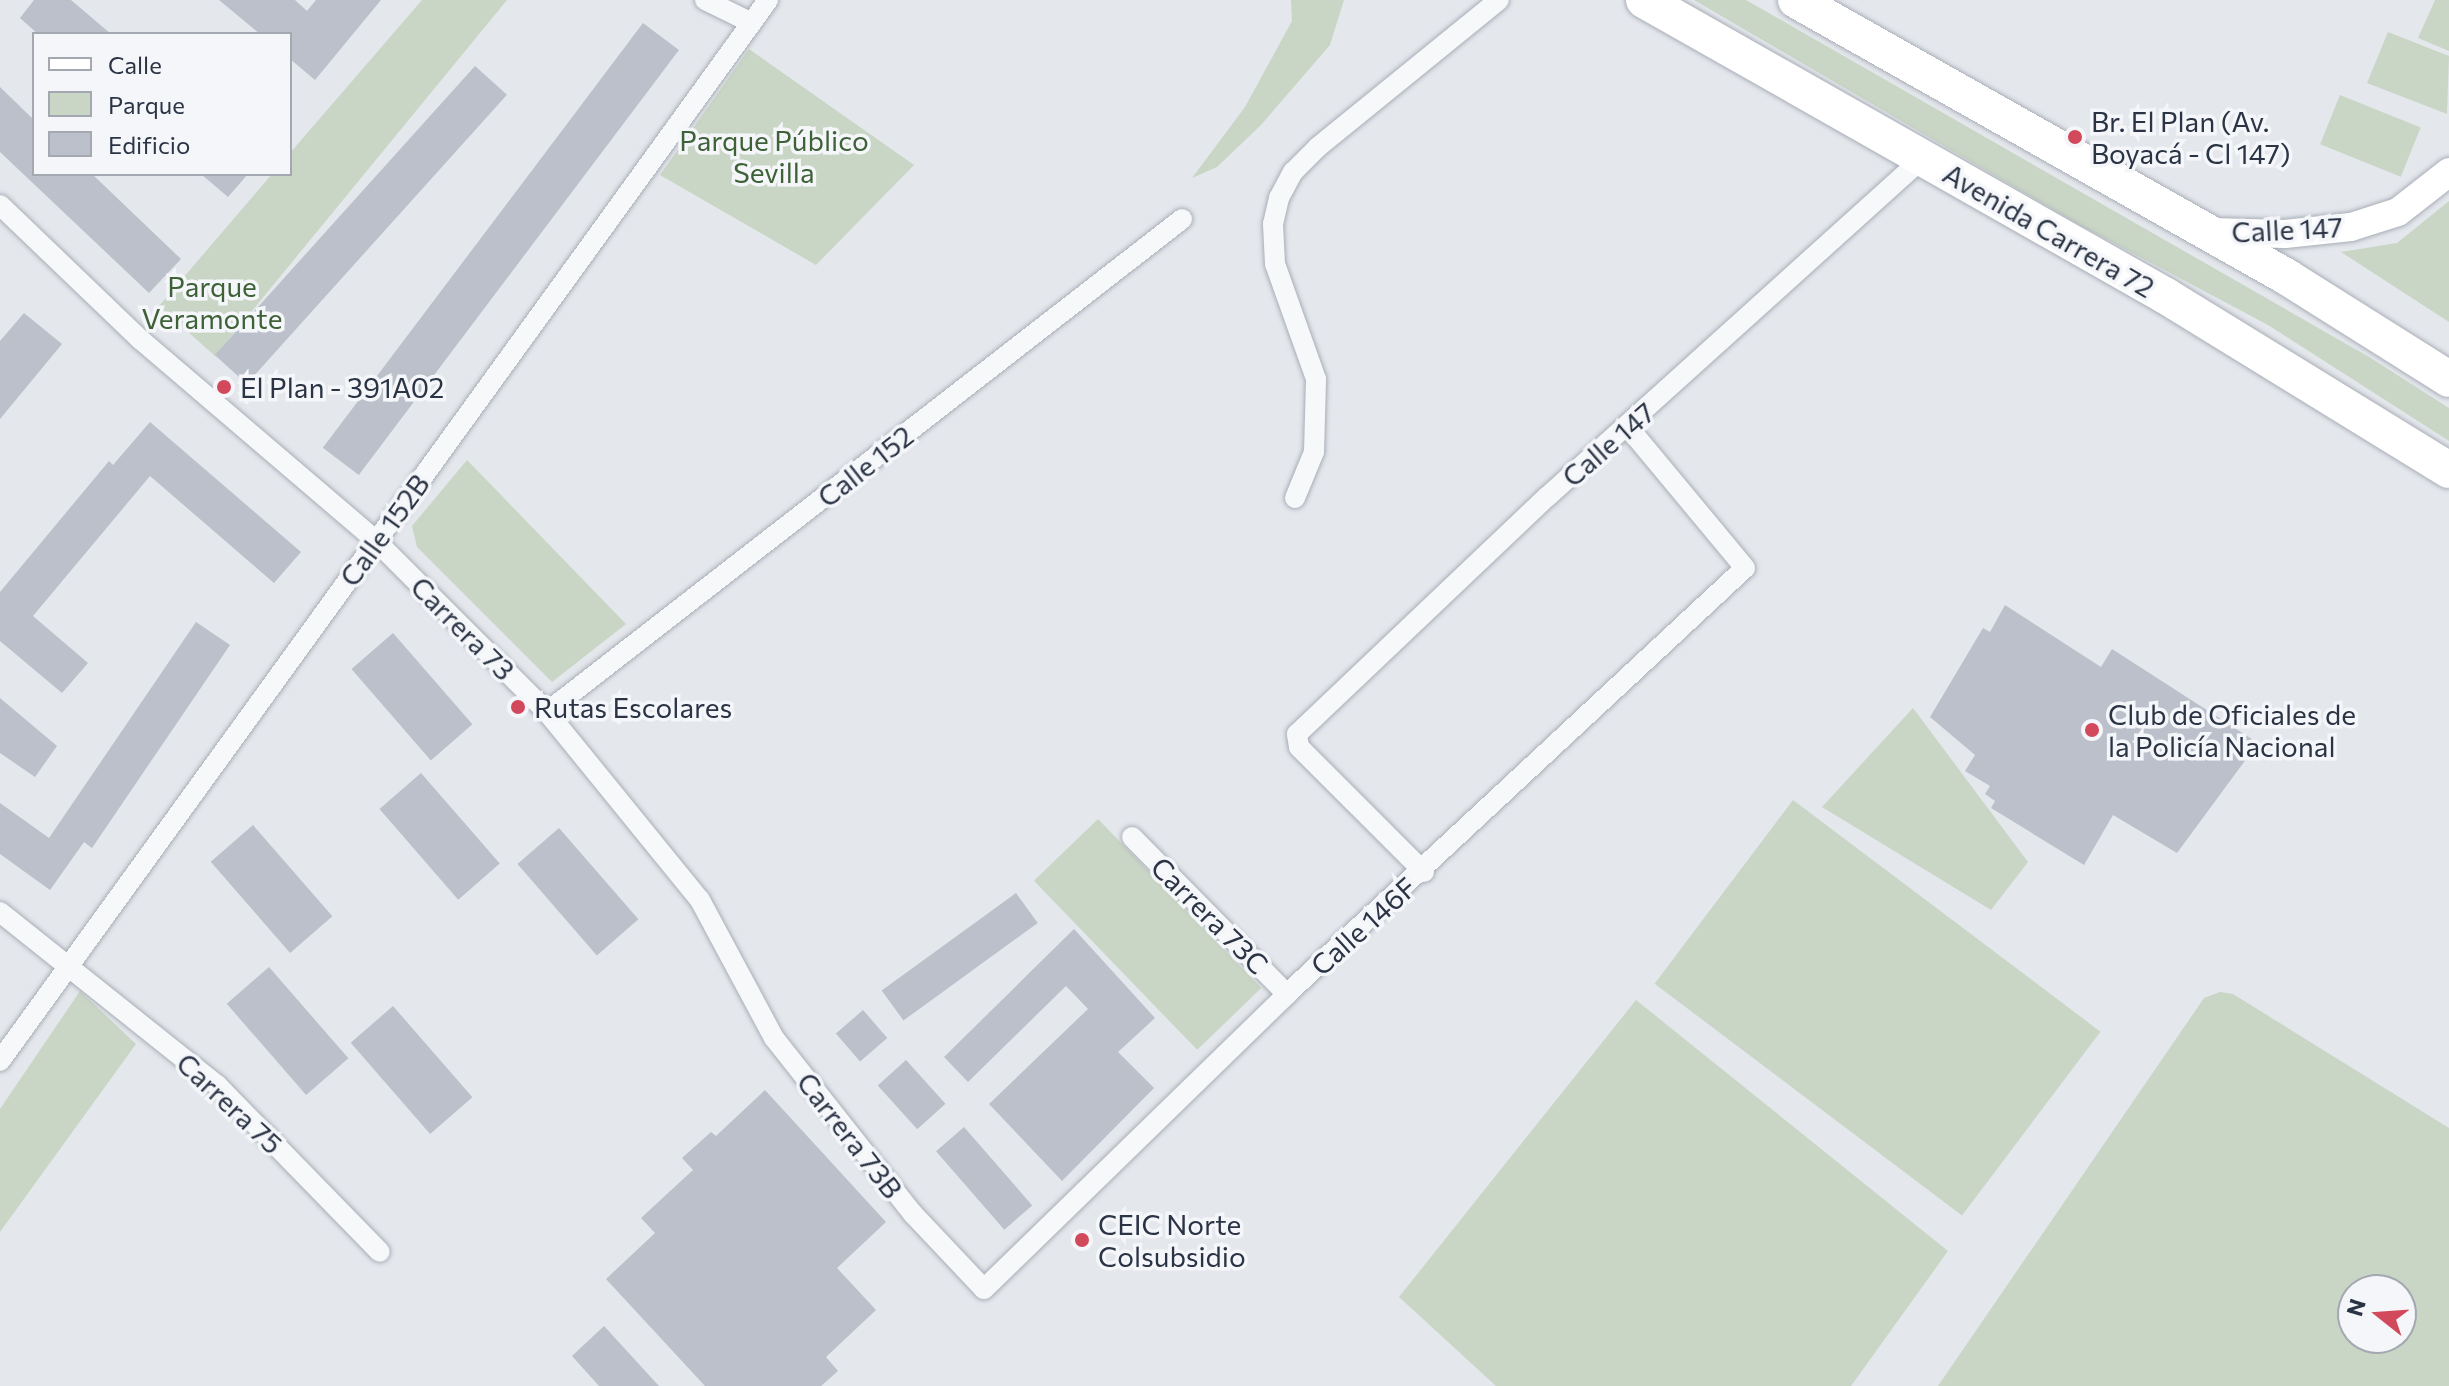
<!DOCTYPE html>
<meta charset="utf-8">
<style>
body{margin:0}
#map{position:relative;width:2449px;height:1386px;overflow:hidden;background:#e4e7ec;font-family:Commissioner,sans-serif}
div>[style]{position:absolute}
.green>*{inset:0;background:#c9d6c5;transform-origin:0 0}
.building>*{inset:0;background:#bbc0ca;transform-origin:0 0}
.roads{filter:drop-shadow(0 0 2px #a9aeb7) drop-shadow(0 0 2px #a9aeb7)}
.street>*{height:20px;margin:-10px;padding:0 10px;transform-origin:10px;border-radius:10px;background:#f7f8fa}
.secondary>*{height:28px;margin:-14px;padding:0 14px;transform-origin:14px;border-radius:14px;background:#fff}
.highway>*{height:36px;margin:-18px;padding:0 18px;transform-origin:18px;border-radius:18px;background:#fff}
.dots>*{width:22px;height:22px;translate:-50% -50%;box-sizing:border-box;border:4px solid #f4f6f9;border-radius:50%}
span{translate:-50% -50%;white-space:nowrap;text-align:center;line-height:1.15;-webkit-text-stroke:7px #f4f6f9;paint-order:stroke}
.poi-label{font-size:28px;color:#2b3445}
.left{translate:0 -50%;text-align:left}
.park-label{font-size:28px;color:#3f6138}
.street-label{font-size:28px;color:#2b3445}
.legend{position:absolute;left:32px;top:32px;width:260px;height:144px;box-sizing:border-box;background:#f4f6f9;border:2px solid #a4a8b1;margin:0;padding:10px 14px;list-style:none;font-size:24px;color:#2b3445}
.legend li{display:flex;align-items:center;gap:16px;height:40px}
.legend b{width:40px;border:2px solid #a4a8b1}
.north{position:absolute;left:2337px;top:1274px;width:80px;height:80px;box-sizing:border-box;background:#f4f6f9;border:2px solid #a4a8b1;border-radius:50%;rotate:287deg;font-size:22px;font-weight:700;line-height:32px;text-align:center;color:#2b3445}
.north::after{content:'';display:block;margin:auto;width:28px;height:36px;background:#d1495b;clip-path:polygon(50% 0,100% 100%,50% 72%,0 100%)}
</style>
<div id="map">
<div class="green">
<i style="clip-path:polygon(422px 0,507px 0,215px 356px,159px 306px,272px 174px,290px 174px,290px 153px)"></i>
<i style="clip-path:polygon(1291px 0,1344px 0,1330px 45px,1261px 125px,1217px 167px,1192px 178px,1245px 107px,1292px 21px)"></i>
<i style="clip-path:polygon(1694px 0,1746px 0,2369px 357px,2449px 408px,2449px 441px,2268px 325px,2076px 223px)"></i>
<i style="clip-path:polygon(2435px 0,2449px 0,2449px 51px,2418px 38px)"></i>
<i style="clip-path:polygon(2388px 32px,2449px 56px,2447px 114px,2367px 83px)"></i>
<i style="clip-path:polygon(749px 49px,914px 165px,816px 265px,660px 175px)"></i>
<i style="left:2340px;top:95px;width:87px;height:53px;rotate:22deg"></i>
<i style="clip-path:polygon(2449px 201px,2449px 322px,2341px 252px,2397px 243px)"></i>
<i style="clip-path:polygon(467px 460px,626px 624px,552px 682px,417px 547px,412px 526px)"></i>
<i style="clip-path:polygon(1913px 708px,2028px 862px,1991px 910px,1822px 807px)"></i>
<i style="left:1793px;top:800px;width:385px;height:230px;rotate:37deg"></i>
<i style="left:1098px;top:819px;width:235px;height:89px;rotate:46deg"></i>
<i style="clip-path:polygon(80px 991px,136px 1044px,0 1232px,0 1109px)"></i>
<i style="clip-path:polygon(evenodd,2220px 992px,2233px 994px,2449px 1128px,2449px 1386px,1938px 1386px,2204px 998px,2220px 992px,2353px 1290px,2401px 1290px,2401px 1338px,2353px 1338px,2353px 1290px)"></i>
<i style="clip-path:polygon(1636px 1000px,1948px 1251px,1851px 1386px,1496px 1386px,1399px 1297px)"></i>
</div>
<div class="building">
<i style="clip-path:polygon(34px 0,71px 0,111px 34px,38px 34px,20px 18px)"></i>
<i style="clip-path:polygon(219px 0,295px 0,307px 11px,316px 0,381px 0,315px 80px,290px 59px,290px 34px,260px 34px)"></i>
<i style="left:643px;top:23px;width:45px;height:532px;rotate:37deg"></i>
<i style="left:475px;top:66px;width:43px;height:389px;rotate:42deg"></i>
<i style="clip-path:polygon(0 87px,34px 120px,34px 174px,92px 174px,181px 259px,149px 293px,0 152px)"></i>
<i style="clip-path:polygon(201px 174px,248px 174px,228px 197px)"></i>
<i style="clip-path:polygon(24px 313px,62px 344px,0 419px,0 341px)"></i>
<i style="clip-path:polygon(150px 422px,301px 552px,274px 583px,150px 476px,33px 616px,88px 663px,62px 693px,0 641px,0 592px,109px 461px,113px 465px)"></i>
<i style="clip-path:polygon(2005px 605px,2101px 667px,2112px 649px,2258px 743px,2177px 853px,2113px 815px,2084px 865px,1991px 808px,1995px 801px,1985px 794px,1990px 786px,1965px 771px,1975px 755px,1930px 717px,1983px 628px,1990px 632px)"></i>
<i style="clip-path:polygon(196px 622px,230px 645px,92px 848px,84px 842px,50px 890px,0 854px,0 803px,49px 838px)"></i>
<i style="left:393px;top:633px;width:121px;height:55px;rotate:49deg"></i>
<i style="clip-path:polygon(0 698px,57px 746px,35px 777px,0 753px)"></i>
<i style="left:421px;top:773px;width:120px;height:55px;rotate:49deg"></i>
<i style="left:253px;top:825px;width:121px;height:56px;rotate:49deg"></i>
<i style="left:559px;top:828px;width:121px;height:55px;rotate:49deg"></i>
<i style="left:1016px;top:893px;width:37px;height:166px;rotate:54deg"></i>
<i style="clip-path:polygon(1074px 929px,1155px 1018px,1118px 1052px,1154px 1088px,1062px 1181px,989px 1104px,1088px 1009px,1066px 986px,968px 1082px,944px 1057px)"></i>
<i style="left:269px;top:967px;width:121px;height:56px;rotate:49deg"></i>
<i style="left:393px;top:1006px;width:121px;height:56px;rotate:49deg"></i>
<i style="left:863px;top:1010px;width:37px;height:36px;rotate:49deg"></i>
<i style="left:906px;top:1060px;width:59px;height:38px;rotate:48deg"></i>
<i style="clip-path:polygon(765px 1090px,886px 1222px,837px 1268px,876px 1310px,826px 1357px,838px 1371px,821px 1386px,705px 1386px,606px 1279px,655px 1233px,641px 1218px,693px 1170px,682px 1158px,711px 1132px,716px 1136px)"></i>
<i style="left:964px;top:1127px;width:104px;height:37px;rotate:49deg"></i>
<i style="clip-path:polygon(604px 1326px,659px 1386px,599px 1386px,572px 1356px)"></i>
</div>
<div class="roads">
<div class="street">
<i style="left:705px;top:0;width:52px;rotate:26.1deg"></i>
<i style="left:0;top:205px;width:195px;rotate:43.8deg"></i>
<i style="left:141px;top:340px;width:309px;rotate:40.5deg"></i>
<i style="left:376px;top:541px;width:242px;rotate:45deg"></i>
<i style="left:547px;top:712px;width:242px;rotate:50.9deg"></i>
<i style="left:700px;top:900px;width:157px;rotate:61.8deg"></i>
<i style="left:774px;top:1038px;width:224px;rotate:51.7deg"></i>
<i style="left:913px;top:1214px;width:103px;rotate:46.6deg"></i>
<i style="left:984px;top:1289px;width:423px;rotate:-44.2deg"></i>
<i style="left:1287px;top:994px;width:625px;rotate:-42.93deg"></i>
<i style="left:1745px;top:568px;width:183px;rotate:-129.7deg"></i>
<i style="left:1295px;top:498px;width:50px;rotate:-67.6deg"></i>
<i style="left:1314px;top:452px;width:73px;rotate:-88.4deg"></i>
<i style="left:1316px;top:379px;width:122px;rotate:-109.6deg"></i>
<i style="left:1275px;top:264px;width:40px;rotate:-92.9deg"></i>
<i style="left:1273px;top:224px;width:27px;rotate:-77deg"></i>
<i style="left:1279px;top:198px;width:30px;rotate:-62deg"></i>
<i style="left:1293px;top:172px;width:35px;rotate:-45deg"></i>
<i style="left:1318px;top:147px;width:233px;rotate:-39.1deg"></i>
<i style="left:547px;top:712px;width:804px;rotate:-37.82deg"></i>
<i style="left:1132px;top:837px;width:221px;rotate:45.4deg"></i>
<i style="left:1424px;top:872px;width:177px;rotate:-135deg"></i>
<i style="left:1299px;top:747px;width:13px;rotate:-99deg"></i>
<i style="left:1297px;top:734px;width:344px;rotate:-43.5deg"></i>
<i style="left:1547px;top:497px;width:506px;rotate:-42.04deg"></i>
<i style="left:0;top:912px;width:278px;rotate:38.6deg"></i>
<i style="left:217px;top:1085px;width:233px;rotate:45.7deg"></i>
<i style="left:0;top:1061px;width:1310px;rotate:-54.1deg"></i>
</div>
<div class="secondary">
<i style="left:2211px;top:232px;width:74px;rotate:1.5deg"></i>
<i style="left:2285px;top:234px;width:66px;rotate:-6.1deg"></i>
<i style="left:2351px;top:227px;width:49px;rotate:-17.7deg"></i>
<i style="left:2398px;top:212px;width:65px;rotate:-38.1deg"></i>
</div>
<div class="highway">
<i style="left:1644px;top:0;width:600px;rotate:29.56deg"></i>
<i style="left:2166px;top:296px;width:332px;rotate:31.6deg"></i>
<i style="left:1796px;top:0;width:564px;rotate:29.43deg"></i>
<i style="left:2287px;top:277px;width:191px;rotate:32.2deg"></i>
</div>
</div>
<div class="dots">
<i style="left:2075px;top:137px;background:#d1495b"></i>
<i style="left:224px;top:387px;background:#d1495b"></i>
<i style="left:518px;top:707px;background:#d1495b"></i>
<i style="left:2092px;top:730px;background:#d1495b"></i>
<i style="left:1082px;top:1240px;background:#d1495b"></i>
</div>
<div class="poi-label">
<span class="left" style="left:2091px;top:137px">Br. El Plan (Av.<br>Boyacá - Cl 147)</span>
<span class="left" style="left:240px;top:387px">El Plan - 391A02</span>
<span class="left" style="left:534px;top:707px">Rutas Escolares</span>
<span class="left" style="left:2108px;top:730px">Club de Oficiales de<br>la Policía Nacional</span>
<span class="left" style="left:1098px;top:1240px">CEIC Norte<br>Colsubsidio</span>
</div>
<div class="park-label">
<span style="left:774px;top:156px">Parque Público<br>Sevilla</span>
<span style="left:212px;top:302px">Parque<br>Veramonte</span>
</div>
<div class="street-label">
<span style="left:2287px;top:229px;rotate:-3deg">Calle 147</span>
<span style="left:2049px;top:230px;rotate:30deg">Avenida Carrera 72</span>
<span style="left:1608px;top:444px;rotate:-41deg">Calle 147</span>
<span style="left:865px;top:466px;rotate:-38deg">Calle 152</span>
<span style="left:384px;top:530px;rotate:-54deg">Calle 152B</span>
<span style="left:463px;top:628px;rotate:45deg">Carrera 73</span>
<span style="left:1210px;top:915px;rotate:45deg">Carrera 73C</span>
<span style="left:1363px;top:926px;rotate:-42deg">Calle 146F</span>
<span style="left:230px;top:1103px;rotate:43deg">Carrera 75</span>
<span style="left:850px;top:1135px;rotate:52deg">Carrera 73B</span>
</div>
<ul class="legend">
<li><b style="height:10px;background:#fff"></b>Calle</li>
<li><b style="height:22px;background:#c9d6c5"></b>Parque</li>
<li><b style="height:22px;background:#bbc0ca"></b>Edificio</li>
</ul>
<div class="north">N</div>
</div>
